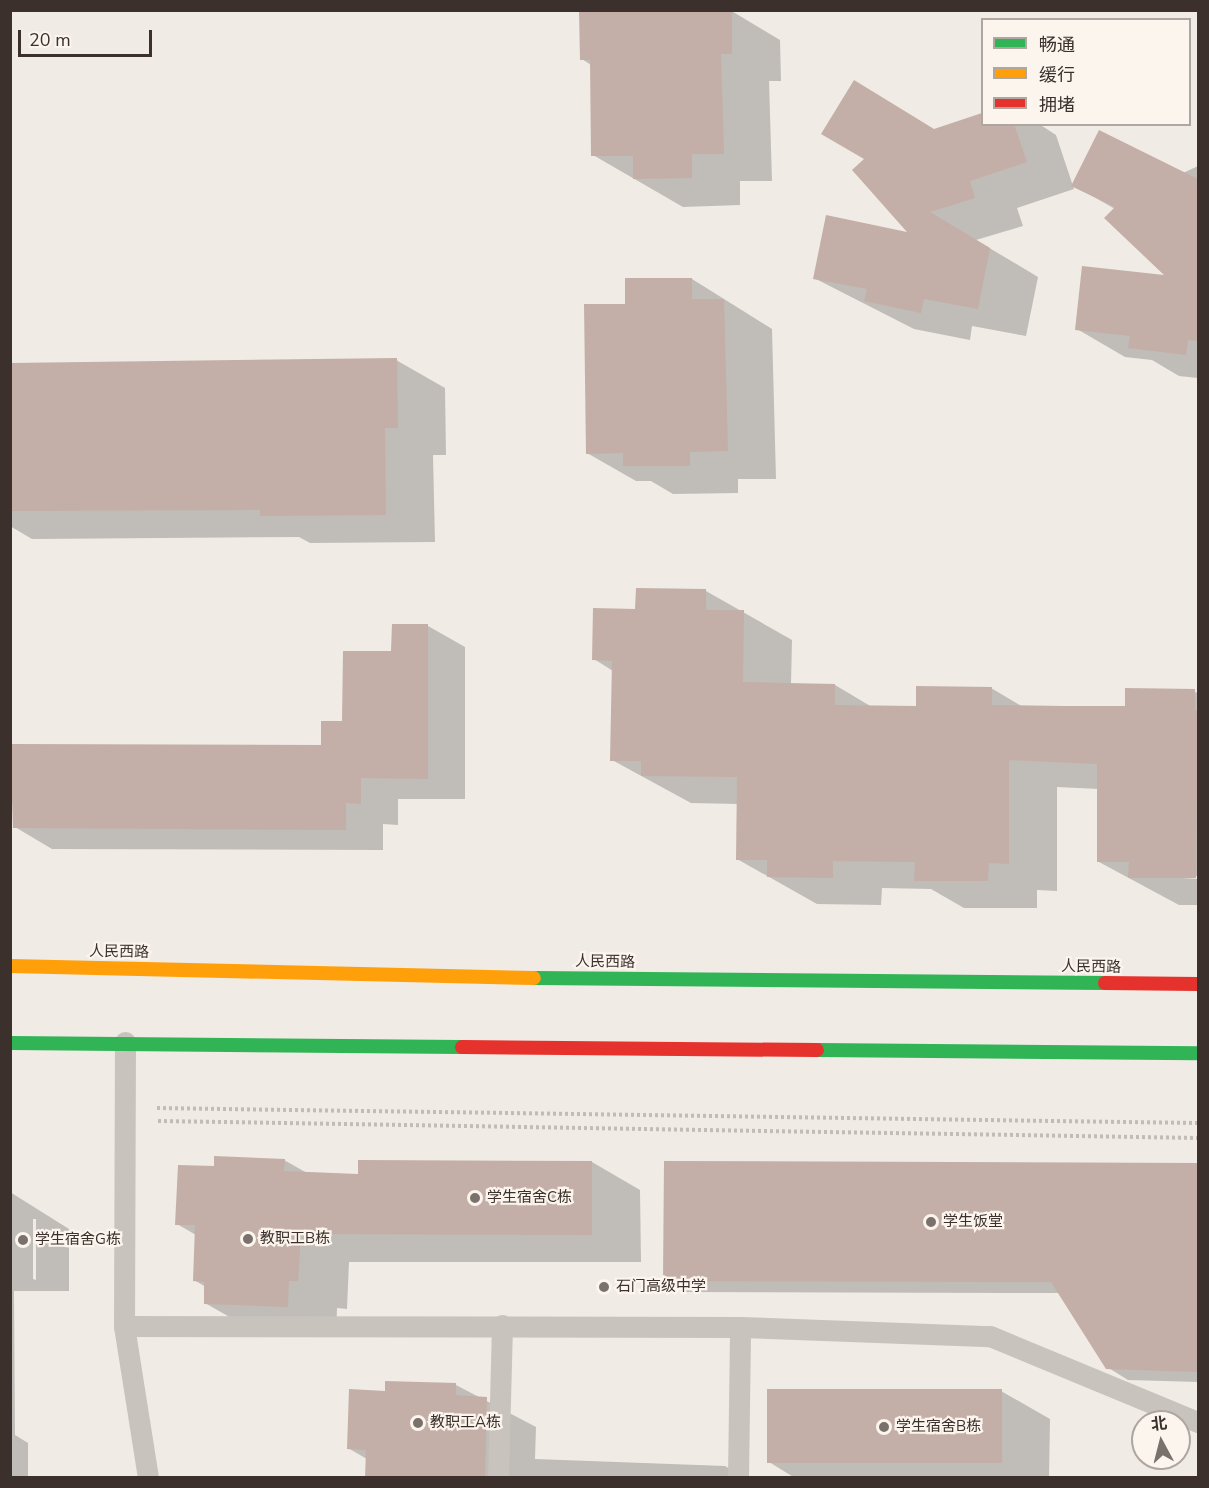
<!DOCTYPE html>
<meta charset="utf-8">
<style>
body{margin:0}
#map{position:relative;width:1209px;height:1488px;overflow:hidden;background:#f0ebe5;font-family:"Nunito Sans","Noto Sans SC",sans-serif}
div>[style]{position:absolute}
.shadow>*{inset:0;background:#0003}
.building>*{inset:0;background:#c3afa7;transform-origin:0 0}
.path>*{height:4px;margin-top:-2px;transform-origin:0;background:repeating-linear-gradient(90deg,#c2bbb6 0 3px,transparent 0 6px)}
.lane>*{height:21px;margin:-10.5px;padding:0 10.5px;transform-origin:10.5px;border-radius:10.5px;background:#c9c3be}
.fast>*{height:14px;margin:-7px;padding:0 7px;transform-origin:7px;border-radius:7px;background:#30b455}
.slow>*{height:14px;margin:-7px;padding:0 7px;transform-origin:7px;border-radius:7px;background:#ff9f0a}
.jam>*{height:14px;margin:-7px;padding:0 7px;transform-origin:7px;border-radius:7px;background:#e5322d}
.dots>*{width:16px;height:16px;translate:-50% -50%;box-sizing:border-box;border:3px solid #fbf5ee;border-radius:50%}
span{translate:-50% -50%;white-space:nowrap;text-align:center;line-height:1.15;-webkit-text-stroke:4.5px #fbf5ee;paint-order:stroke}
.street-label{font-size:15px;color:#3b302b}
.poi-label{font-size:15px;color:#3b302b}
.left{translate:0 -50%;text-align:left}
.frame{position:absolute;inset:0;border:12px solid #3b302b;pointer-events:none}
.legend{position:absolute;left:981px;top:18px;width:210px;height:108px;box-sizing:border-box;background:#fbf5ee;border:2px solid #aea6a0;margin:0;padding:8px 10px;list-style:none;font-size:18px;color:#3b302b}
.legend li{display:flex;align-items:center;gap:12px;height:30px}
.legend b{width:30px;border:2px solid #aea6a0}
.north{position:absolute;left:1131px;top:1410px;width:60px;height:60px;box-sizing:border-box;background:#fbf5ee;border:2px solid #aea6a0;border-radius:50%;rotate:353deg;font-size:16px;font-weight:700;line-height:24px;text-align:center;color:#3b302b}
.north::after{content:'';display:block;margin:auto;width:21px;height:27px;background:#7a716c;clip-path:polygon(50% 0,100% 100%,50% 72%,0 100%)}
.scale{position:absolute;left:18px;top:30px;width:134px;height:27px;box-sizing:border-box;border:3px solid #3b302b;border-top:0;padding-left:8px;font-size:18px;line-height:21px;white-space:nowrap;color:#3b302b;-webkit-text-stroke:4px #fbf5ee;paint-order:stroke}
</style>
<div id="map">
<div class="shadow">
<i style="clip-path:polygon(730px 10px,780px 40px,781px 81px,769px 81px,772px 181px,740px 181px,740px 205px,683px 207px,593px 155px,591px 65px,582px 59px)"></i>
<i style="clip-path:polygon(982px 115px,982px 124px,1039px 124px,1056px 135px,1074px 189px,1017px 208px,1023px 226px,976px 240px,1038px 277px,1026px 336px,972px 326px,970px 340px,914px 329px,814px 278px,911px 234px,935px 130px)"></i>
<i style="clip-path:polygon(1198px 166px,1198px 378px,1179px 376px,1152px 360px,1125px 357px,1077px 329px,1168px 277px,1115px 209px,1073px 185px,1183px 173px)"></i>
<i style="clip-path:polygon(692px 279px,772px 329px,776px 479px,738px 479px,738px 493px,673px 494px,651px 481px,636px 481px,587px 453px,627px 305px)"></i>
<i style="clip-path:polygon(396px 360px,445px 388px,446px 455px,433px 455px,435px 542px,310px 543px,299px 537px,32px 539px,10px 526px,10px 365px)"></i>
<i style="clip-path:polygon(706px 591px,792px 640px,791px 684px,835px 685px,872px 707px,918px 707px,991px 688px,1023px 707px,1126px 707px,1198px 692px,1198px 876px,1152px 876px,1198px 879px,1198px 905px,1179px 905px,1099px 862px,1099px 789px,1057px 787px,1057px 891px,1037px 890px,1037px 908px,964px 908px,931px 889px,882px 888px,881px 905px,817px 904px,737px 859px,738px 804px,691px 803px,612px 760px,613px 671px,594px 659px,637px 610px)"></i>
<i style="clip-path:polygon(428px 626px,465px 647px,465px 799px,398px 799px,398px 825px,383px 824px,383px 850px,52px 849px,15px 827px,10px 746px,322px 747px,344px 722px,393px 652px)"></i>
<i style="clip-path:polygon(284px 1160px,307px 1173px,360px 1175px,592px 1162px,640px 1190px,641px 1262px,349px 1262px,347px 1309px,337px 1308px,336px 1334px,254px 1331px,205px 1303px,206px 1287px,194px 1280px,196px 1235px,177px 1224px,215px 1168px)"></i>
<i style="clip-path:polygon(665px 1163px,1198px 1165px,1198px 1382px,1128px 1380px,1107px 1367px,1059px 1293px,685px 1292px,665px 1280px)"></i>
<i style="clip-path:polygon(evenodd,10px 1192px,69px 1229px,69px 1291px,14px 1291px,15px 1435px,28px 1443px,28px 1478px,10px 1478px,10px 1192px,33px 1219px,36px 1219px,36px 1280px,33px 1279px,33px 1219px)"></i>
<i style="clip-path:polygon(456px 1385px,536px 1427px,535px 1459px,725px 1466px,745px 1478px,367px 1478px,367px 1459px,348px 1448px,387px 1392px)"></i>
<i style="clip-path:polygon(1001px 1391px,1050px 1419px,1049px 1478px,795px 1478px,769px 1462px)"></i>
</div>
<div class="building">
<i style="clip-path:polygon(579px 10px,732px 10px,732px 54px,721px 54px,724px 154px,692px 154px,692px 178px,633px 179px,633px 156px,591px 156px,590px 60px,580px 60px)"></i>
<i style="clip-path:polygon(854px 80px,934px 129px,982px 113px,982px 124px,1014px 124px,1027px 162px,970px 181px,975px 198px,930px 212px,990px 248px,978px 309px,924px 299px,921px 313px,864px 301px,867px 289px,813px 279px,826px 215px,907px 232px,852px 170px,864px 159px,821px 134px)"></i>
<i style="clip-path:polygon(1099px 130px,1198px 179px,1198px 341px,1188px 340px,1186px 355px,1128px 348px,1130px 336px,1075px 330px,1082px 266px,1164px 275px,1104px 218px,1115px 207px,1071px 186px)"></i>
<i style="clip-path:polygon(625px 278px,692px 278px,692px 299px,724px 299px,728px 451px,690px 452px,690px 466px,623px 466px,623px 453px,586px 454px,584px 304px,625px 304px)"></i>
<i style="clip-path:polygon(397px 358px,398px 428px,385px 428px,386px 515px,260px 516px,260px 510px,10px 511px,10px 363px)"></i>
<i style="clip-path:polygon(636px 588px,706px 589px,706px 610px,744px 610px,743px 682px,835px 684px,835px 705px,916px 706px,916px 686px,992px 687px,992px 705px,1064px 706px,1125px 706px,1125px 688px,1195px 689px,1195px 710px,1198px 711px,1196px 878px,1128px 878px,1129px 862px,1097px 862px,1097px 764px,1009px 760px,1009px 864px,989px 863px,988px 881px,914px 881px,915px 862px,833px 861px,833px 878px,767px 877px,767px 860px,736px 860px,737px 777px,641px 776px,641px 761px,610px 761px,612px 661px,592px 660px,593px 608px,635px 609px)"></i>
<i style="clip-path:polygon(392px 624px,428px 624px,428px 779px,361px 778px,361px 804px,346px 803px,346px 830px,13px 828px,10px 744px,321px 745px,321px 721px,342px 721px,343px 651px,391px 651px)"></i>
<i style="clip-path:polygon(214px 1156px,285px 1159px,284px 1171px,358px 1174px,358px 1160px,592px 1161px,592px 1235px,301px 1234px,298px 1281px,289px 1281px,288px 1307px,204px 1304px,204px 1282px,193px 1281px,195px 1225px,175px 1225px,178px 1165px,214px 1166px)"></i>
<i style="clip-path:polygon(664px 1161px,1198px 1163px,1198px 1372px,1106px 1369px,1051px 1282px,663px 1281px)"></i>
<i style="clip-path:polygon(385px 1381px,456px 1383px,456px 1395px,487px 1397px,485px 1478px,365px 1478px,366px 1450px,347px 1449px,349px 1389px,385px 1391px)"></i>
<i style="left:767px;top:1389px;width:235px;height:74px"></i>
</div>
<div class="path">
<i style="left:157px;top:1108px;width:1041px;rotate:0.83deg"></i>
<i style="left:158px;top:1121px;width:1040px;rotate:0.94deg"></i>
</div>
<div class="lane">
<i style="left:125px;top:1042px;width:284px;rotate:90.2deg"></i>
<i style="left:124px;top:1326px;width:154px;rotate:81deg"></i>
<i style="left:124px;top:1326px;width:616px;rotate:0.09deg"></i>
<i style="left:740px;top:1327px;width:250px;rotate:2.1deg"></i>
<i style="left:990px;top:1336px;width:225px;rotate:22.5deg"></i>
<i style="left:498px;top:1478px;width:153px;rotate:-88.5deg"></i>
<i style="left:738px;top:1478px;width:151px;rotate:-89.2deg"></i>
</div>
<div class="fast">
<i style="left:534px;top:978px;width:571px;rotate:0.5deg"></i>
<i style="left:10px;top:1043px;width:452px;rotate:0.5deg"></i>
<i style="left:817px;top:1050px;width:381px;rotate:0.5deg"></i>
</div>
<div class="slow">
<i style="left:10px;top:966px;width:524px;rotate:1.31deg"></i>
</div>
<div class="jam">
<i style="left:1105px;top:983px;width:93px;rotate:0.6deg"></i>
<i style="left:462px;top:1047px;width:355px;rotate:0.5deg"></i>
</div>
<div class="dots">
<i style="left:475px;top:1198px;background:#7a716c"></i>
<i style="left:931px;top:1222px;background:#7a716c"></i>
<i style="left:248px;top:1239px;background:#7a716c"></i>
<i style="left:23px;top:1240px;background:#7a716c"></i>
<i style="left:604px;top:1287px;background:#7a716c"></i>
<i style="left:418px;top:1423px;background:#7a716c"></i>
<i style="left:884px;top:1427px;background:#7a716c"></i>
</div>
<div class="street-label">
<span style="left:119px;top:952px;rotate:1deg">人民西路</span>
<span style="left:605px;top:962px;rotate:1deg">人民西路</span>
<span style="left:1091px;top:967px;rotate:1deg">人民西路</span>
</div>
<div class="poi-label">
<span class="left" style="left:487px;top:1198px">学生宿舍C栋</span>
<span class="left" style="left:943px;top:1222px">学生饭堂</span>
<span class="left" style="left:260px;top:1239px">教职工B栋</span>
<span class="left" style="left:35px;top:1240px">学生宿舍G栋</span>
<span class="left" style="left:616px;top:1287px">石门高级中学</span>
<span class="left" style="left:430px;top:1423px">教职工A栋</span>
<span class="left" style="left:896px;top:1427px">学生宿舍B栋</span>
</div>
<div class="frame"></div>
<ul class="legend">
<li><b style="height:8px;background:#30b455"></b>畅通</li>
<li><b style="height:8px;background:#ff9f0a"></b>缓行</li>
<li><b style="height:8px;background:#e5322d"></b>拥堵</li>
</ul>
<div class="north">北</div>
<div class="scale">20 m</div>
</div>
